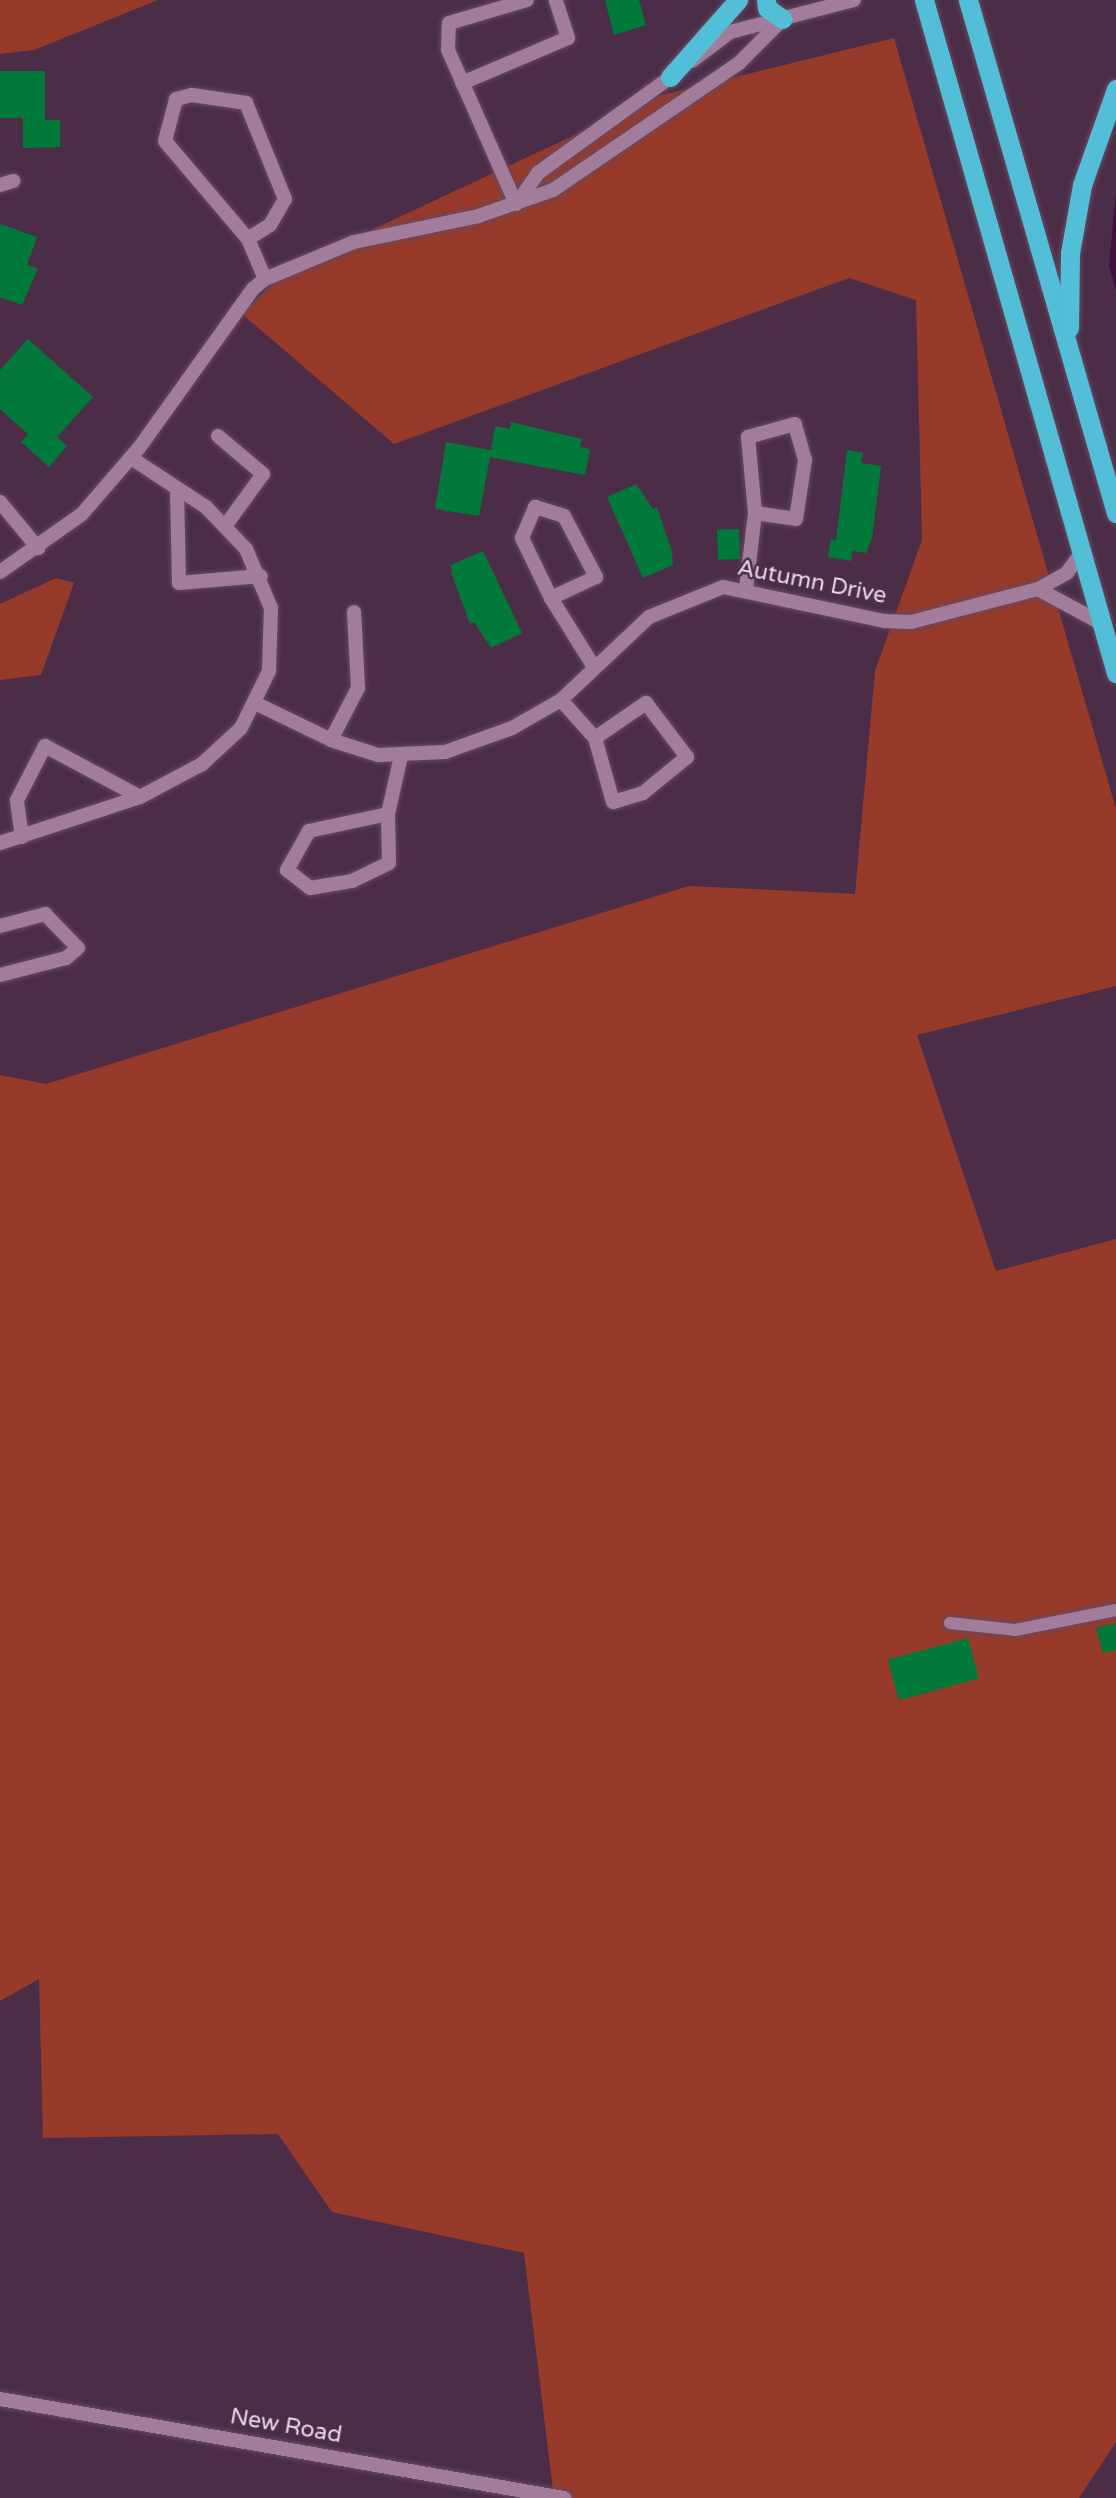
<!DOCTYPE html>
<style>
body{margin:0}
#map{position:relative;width:1116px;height:2498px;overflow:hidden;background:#4c2d48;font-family:"Varela Round",sans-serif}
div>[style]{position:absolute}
.green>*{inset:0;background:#973a2a}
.water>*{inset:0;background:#420f3e}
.building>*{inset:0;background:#01793a;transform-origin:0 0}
.roads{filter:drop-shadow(0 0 2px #654a62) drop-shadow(0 0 2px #654a62)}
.service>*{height:12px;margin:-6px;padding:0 6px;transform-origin:6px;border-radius:6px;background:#a17d9b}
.minor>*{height:14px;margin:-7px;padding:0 7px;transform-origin:7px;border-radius:7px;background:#a17d9b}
.tertiary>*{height:14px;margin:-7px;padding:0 7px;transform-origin:7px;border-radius:7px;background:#a17d9b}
.trunk>*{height:19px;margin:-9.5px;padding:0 9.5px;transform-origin:9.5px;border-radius:9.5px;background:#52bed7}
span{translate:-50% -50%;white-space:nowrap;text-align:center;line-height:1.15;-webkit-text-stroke:5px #4c2d48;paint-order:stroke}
.street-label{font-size:23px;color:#ead6e7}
</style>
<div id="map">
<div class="green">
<i style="clip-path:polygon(0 0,158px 0,34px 50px,0 54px)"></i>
<i style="clip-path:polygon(894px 38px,1116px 809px,1116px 986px,917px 1035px,996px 1271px,1116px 1239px,1116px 2442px,1079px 2498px,554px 2498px,524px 2253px,332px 2212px,278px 2134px,43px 2138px,39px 1979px,0 2001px,0 1075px,46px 1084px,689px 886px,855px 894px,875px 671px,922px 540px,916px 300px,849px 278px,394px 444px,242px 314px,286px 270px,658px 96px)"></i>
<i style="clip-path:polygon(56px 578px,74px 583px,41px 675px,0 680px,0 604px)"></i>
</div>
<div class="water">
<i style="clip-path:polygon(1116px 193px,1116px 290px,1109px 266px)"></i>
</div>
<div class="building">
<i style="clip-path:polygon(605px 0,639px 0,646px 25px,614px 35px)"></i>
<i style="clip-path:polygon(0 71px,45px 71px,45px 120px,60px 120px,60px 147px,23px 148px,23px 118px,0 118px)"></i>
<i style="clip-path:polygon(0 224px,37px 237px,27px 265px,38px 268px,22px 305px,0 297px)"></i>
<i style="clip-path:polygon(28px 339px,93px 397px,57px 437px,67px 446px,49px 467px,21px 442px,28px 434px,0 409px,0 370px)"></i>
<i style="clip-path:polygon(511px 422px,582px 439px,580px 447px,590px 449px,585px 475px,490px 457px,479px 516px,435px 509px,446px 442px,491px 450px,495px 426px,510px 429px)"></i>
<i style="clip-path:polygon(847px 450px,863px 453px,861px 463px,881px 466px,872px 538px,866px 553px,852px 551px,851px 561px,828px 557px,831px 539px,836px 540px)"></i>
<i style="clip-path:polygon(636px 484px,653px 509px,657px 507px,672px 552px,673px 565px,643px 578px,607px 497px)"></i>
<i style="left:739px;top:529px;width:30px;height:22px;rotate:88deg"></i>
<i style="clip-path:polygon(483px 551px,522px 633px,491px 648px,474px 622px,470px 624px,452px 575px,451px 565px)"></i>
<i style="clip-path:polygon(1116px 1623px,1116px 1650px,1103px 1653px,1096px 1628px)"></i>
<i style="left:968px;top:1638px;width:42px;height:83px;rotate:75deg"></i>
</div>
<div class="roads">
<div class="service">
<i style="left:950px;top:1623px;width:65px;rotate:6.1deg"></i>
<i style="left:1015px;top:1630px;width:103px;rotate:-11.2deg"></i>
</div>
<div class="minor">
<i style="left:692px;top:61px;width:48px;rotate:-37.3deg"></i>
<i style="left:730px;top:32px;width:128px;rotate:-14.5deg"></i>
<i style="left:462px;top:83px;width:115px;rotate:-23deg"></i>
<i style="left:568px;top:38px;width:40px;rotate:-108deg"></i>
<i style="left:0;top:185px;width:14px;rotate:-17deg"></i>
<i style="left:517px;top:203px;width:37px;rotate:-55deg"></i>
<i style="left:538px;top:173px;width:170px;rotate:-35.9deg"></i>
<i style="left:516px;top:204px;width:168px;rotate:-113.8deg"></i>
<i style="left:448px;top:50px;width:27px;rotate:-88deg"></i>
<i style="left:449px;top:23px;width:81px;rotate:-16.4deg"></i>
<i style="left:248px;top:239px;width:128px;rotate:-130.3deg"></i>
<i style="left:165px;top:141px;width:43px;rotate:-75.3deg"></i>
<i style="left:176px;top:99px;width:16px;rotate:-14deg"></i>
<i style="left:192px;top:95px;width:55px;rotate:8.4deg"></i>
<i style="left:246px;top:103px;width:104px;rotate:67.9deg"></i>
<i style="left:285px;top:199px;width:30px;rotate:120deg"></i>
<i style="left:270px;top:225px;width:26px;rotate:148deg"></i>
<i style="left:248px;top:239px;width:43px;rotate:67deg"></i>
<i style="left:218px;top:436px;width:59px;rotate:40.2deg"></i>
<i style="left:263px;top:474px;width:63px;rotate:126deg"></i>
<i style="left:177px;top:489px;width:94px;rotate:88.8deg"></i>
<i style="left:179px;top:583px;width:82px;rotate:-4.9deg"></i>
<i style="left:0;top:502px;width:60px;rotate:50.4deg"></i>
<i style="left:1082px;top:552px;width:26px;rotate:126deg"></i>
<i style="left:1067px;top:573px;width:33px;rotate:151deg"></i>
<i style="left:1038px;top:589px;width:72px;rotate:28.4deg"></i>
<i style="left:0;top:572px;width:100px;rotate:-35.3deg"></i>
<i style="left:82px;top:514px;width:87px;rotate:-49.2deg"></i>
<i style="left:139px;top:448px;width:196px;rotate:-54.4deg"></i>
<i style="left:253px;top:289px;width:16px;rotate:-40deg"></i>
<i style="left:265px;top:279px;width:96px;rotate:-22.6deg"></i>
<i style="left:354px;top:242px;width:127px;rotate:-11.8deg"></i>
<i style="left:478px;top:216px;width:79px;rotate:-19.1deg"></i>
<i style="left:553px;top:190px;width:225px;rotate:-34.3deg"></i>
<i style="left:739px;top:63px;width:62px;rotate:-45deg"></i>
<i style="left:746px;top:589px;width:77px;rotate:-83.2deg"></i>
<i style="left:755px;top:513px;width:41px;rotate:8.3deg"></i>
<i style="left:796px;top:519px;width:60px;rotate:-81.3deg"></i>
<i style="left:805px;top:460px;width:37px;rotate:-106deg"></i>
<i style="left:795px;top:424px;width:49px;rotate:164.5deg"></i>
<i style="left:748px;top:437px;width:76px;rotate:84.7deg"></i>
<i style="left:551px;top:598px;width:67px;rotate:-115.8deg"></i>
<i style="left:522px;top:538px;width:34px;rotate:-67deg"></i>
<i style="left:535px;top:507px;width:30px;rotate:17deg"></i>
<i style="left:564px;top:516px;width:69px;rotate:62.3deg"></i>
<i style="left:596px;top:577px;width:50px;rotate:155deg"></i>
<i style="left:551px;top:598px;width:81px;rotate:58.1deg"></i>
<i style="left:561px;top:700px;width:51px;rotate:48.2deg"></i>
<i style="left:595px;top:738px;width:62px;rotate:-34.5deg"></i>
<i style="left:646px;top:703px;width:68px;rotate:52.8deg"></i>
<i style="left:687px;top:757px;width:57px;rotate:140.7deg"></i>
<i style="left:643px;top:793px;width:31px;rotate:163deg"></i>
<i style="left:613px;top:802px;width:66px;rotate:-105.7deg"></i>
<i style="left:257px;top:704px;width:82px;rotate:25.9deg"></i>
<i style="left:331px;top:740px;width:49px;rotate:17.7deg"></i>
<i style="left:378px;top:755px;width:67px;rotate:-2.6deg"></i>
<i style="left:445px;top:752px;width:71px;rotate:-19.7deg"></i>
<i style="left:512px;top:728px;width:56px;rotate:-29.7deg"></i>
<i style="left:561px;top:700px;width:121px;rotate:-43.3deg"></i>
<i style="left:649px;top:617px;width:80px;rotate:-22.1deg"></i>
<i style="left:723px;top:587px;width:165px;rotate:11.9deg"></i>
<i style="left:884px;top:621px;width:27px;rotate:2deg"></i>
<i style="left:911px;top:622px;width:131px;rotate:-14.6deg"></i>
<i style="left:331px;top:740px;width:59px;rotate:-62.6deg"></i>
<i style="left:358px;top:688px;width:76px;rotate:-93deg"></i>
<i style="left:388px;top:814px;width:81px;rotate:167.9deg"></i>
<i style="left:309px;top:831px;width:45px;rotate:119.4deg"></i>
<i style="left:287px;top:870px;width:29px;rotate:38deg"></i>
<i style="left:310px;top:888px;width:43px;rotate:-9.5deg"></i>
<i style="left:352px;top:881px;width:41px;rotate:-25.9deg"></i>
<i style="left:389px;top:863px;width:49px;rotate:-91.2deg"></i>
<i style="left:388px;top:814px;width:59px;rotate:-77.4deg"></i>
<i style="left:22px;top:837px;width:37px;rotate:-98deg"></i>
<i style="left:17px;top:800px;width:61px;rotate:-62.6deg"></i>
<i style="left:45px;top:746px;width:108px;rotate:28.2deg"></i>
<i style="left:0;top:843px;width:147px;rotate:-18.2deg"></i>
<i style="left:140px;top:797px;width:70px;rotate:-28deg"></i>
<i style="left:202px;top:764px;width:53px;rotate:-42.7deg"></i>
<i style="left:241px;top:728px;width:64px;rotate:-63.8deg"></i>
<i style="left:269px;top:671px;width:63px;rotate:-88.2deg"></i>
<i style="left:271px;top:608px;width:64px;rotate:-113deg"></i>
<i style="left:246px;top:549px;width:58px;rotate:-133.6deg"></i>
<i style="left:206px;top:507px;width:90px;rotate:-146.8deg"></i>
<i style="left:0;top:926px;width:47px;rotate:-14.9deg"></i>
<i style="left:45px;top:914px;width:47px;rotate:45.9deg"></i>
<i style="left:78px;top:948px;width:16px;rotate:140deg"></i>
<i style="left:66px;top:958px;width:68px;rotate:165.6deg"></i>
</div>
<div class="tertiary">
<i style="left:0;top:2399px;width:573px;rotate:9.96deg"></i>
</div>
<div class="trunk">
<i style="left:766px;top:0;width:8px;rotate:83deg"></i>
<i style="left:767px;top:8px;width:19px;rotate:35deg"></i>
<i style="left:924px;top:0;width:700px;rotate:74.08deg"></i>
<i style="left:968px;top:0;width:534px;rotate:73.91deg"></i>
<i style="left:670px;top:77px;width:103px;rotate:-48.6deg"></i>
<i style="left:1069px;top:328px;width:75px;rotate:-89.2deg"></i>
<i style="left:1070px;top:253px;width:69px;rotate:-80deg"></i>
<i style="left:1082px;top:185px;width:102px;rotate:-70.5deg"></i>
</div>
</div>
<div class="street-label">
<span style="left:812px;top:582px;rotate:11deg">Autumn Drive</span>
<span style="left:286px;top:2426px;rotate:10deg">New Road</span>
</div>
</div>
